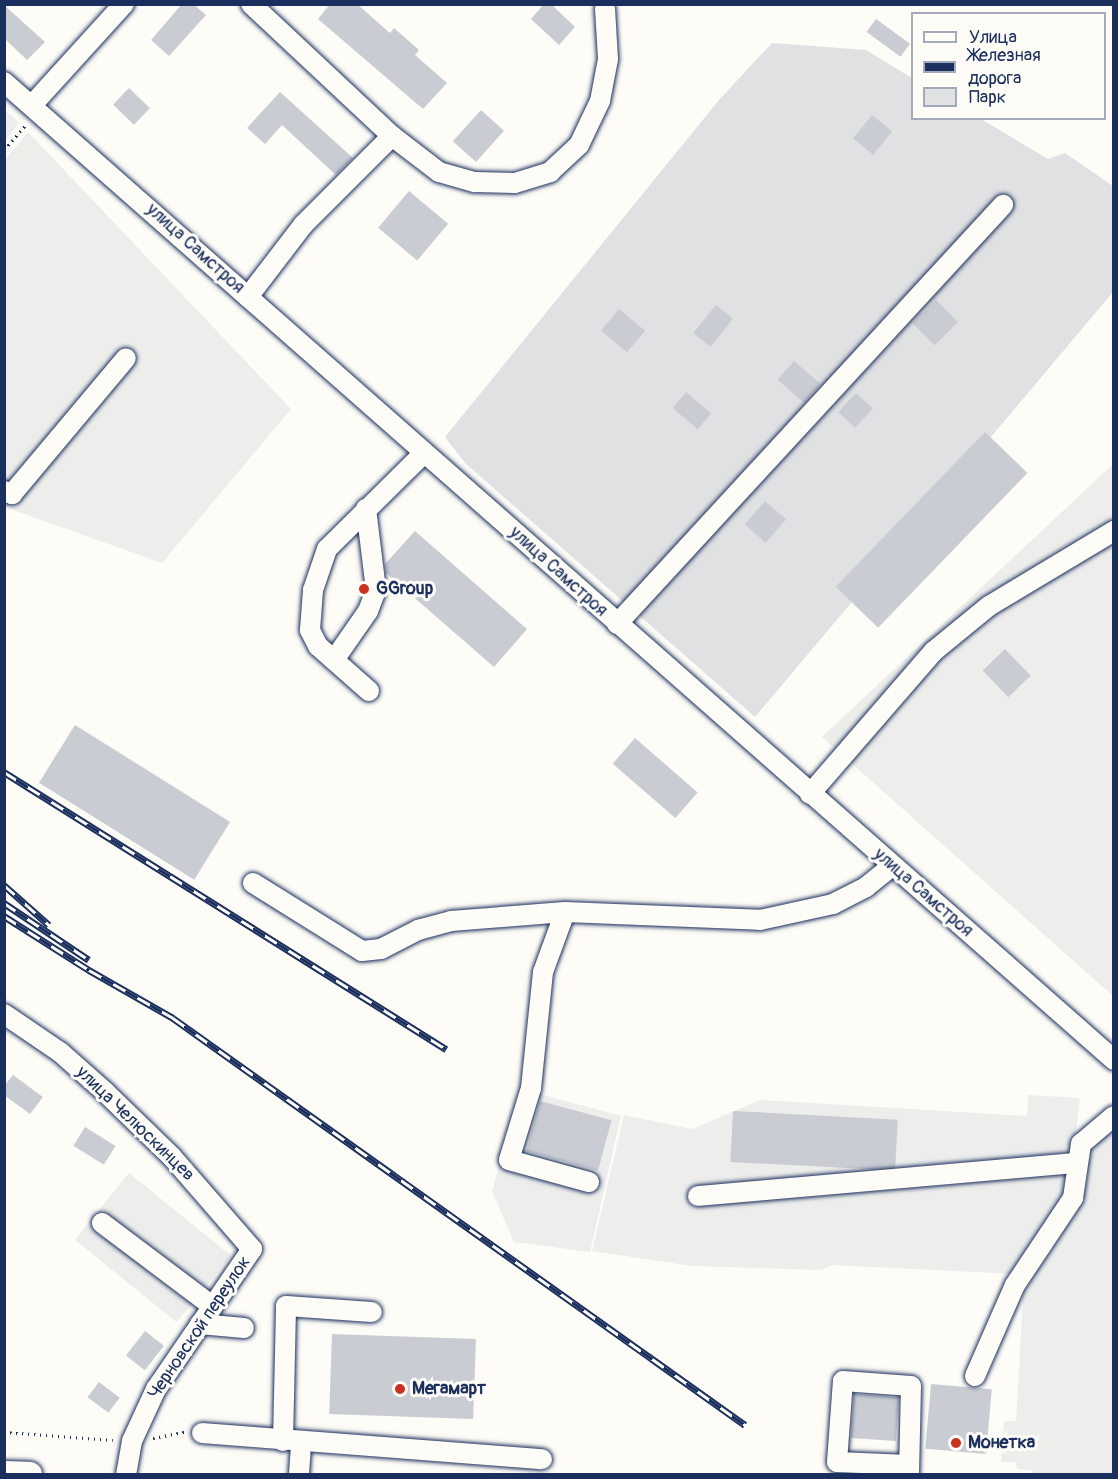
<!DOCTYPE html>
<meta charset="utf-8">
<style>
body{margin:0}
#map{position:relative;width:1118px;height:1479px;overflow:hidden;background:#fdfcf7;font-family:Pangolin,sans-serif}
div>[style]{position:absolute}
.built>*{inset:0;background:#edeeec;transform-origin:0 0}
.green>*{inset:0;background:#e0e1e3}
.building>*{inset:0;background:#c9ccd3;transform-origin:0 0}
.path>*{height:3px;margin-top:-1.5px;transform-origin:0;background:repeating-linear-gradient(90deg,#1b2f5e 0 1.5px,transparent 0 6px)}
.roads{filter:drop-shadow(0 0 2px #1b2f5e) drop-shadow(0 0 2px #1b2f5e)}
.minor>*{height:20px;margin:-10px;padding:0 10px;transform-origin:10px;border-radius:10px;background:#fdfcf7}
.major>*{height:24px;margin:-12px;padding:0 12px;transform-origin:12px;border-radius:12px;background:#fdfcf7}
.rail>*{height:7px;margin-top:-3.5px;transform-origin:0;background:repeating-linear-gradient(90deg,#fdfcf7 0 14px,#1b2f5e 0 28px);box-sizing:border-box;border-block:2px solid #1b2f5e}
.dots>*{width:16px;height:16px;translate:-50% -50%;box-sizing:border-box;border:3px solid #fdfcf7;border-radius:50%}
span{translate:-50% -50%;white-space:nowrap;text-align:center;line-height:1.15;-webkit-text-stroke:6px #fdfcf7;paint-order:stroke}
.street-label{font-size:18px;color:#1b2f5e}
.poi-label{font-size:18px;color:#1b2f5e;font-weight:700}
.left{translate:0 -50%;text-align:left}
.frame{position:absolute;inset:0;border:6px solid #1b2f5e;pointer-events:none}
.legend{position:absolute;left:911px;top:12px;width:195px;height:108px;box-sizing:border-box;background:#fdfcf7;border:2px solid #a3aaba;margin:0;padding:8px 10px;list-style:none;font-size:18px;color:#1b2f5e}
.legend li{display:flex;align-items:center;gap:12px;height:30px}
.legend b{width:30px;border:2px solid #a3aaba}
</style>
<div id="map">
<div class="built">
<i style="clip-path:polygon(5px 110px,19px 123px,5px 141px)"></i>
<i style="clip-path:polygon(28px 132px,291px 409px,162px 563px,5px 507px,5px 160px)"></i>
<i style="clip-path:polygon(1113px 464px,1113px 996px,822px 737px)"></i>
<i style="clip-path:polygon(521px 1089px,621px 1116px,590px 1252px,514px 1242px,492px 1191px)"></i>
<i style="clip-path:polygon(1028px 1095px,1080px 1098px,1069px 1193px,1016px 1274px,832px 1265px,821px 1270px,692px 1266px,592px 1251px,624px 1115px,692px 1129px,760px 1100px,1027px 1116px)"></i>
<i style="clip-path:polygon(1113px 1133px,1113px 1474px,1033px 1474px,1031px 1470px,1017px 1469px,1015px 1462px,1001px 1462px,1004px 1421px,1016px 1421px,1024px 1280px,1080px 1197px,1085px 1146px)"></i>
<i style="left:129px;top:1173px;width:131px;height:86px;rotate:39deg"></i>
</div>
<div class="green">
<i style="clip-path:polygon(772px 43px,866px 50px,912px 78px,912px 118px,981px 119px,1048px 159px,1065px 153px,1113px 186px,1113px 292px,755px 717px,465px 463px,445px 437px,719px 100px)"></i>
</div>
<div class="building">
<i style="clip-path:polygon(182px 4px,193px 4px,206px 15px,169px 56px,151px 40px)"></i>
<i style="clip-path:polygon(330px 4px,357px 4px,390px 33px,394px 28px,419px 50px,415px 55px,447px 83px,423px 109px,318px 19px)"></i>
<i style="clip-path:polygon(544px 4px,551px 4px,575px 27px,559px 45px,531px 19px)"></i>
<i style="clip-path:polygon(4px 5px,45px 42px,27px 60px,4px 38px)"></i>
<i style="left:876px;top:19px;width:42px;height:16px;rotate:36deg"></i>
<i style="left:129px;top:88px;width:29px;height:23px;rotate:44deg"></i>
<i style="clip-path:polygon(280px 92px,353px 158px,336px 175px,282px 125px,265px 144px,247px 128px)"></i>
<i style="left:481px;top:110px;width:31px;height:42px;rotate:42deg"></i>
<i style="left:872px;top:115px;width:26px;height:30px;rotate:39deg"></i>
<i style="left:409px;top:191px;width:51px;height:48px;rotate:40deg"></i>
<i style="left:936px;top:300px;width:31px;height:33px;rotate:45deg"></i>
<i style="left:716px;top:305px;width:22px;height:36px;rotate:39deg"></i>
<i style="left:619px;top:309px;width:34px;height:28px;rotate:40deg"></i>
<i style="left:794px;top:361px;width:35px;height:25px;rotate:41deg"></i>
<i style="left:686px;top:392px;width:33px;height:21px;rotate:40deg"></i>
<i style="left:856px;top:393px;width:23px;height:26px;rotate:43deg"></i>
<i style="left:985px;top:432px;width:59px;height:215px;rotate:44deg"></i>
<i style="left:765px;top:501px;width:28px;height:31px;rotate:41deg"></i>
<i style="clip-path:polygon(415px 531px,527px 629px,494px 667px,386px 573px,385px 564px)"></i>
<i style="left:1005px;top:649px;width:37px;height:31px;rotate:46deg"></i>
<i style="left:75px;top:725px;width:183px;height:68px;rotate:32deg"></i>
<i style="left:635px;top:738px;width:83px;height:34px;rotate:41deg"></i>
<i style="clip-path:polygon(13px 1075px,43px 1097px,30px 1114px,4px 1095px,4px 1086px)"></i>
<i style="left:540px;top:1101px;width:74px;height:52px;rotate:15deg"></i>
<i style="left:733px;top:1111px;width:165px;height:51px;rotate:3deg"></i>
<i style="left:85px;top:1127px;width:36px;height:22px;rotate:32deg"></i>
<i style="left:145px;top:1331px;width:24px;height:31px;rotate:38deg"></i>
<i style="left:332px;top:1334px;width:144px;height:80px;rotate:2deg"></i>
<i style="left:99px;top:1382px;width:26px;height:19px;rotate:37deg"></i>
<i style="left:931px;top:1384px;width:61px;height:65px;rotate:5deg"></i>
<i style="left:854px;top:1394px;width:45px;height:44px;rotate:4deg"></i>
</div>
<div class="path">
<i style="left:4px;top:150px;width:33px;rotate:-49deg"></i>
<i style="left:4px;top:1432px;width:109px;rotate:4.2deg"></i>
<i style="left:153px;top:1438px;width:33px;rotate:-11deg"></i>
</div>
<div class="roads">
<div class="minor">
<i style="left:251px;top:4px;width:193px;rotate:43.1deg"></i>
<i style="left:392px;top:136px;width:59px;rotate:37.5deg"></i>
<i style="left:439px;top:172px;width:37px;rotate:16deg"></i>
<i style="left:475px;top:182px;width:40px;rotate:1.4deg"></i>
<i style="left:515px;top:183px;width:37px;rotate:-17deg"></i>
<i style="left:550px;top:172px;width:40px;rotate:-43deg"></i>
<i style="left:579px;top:145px;width:49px;rotate:-64.5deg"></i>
<i style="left:600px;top:101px;width:43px;rotate:-79.2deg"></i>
<i style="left:608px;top:59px;width:51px;rotate:-93.4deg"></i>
<i style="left:4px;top:82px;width:1479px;rotate:41.38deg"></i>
<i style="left:32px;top:105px;width:137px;rotate:-47.7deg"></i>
<i style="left:248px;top:297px;width:91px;rotate:-52.6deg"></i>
<i style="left:303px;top:225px;width:126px;rotate:-45deg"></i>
<i style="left:4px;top:491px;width:9px;rotate:21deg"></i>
<i style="left:12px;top:494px;width:177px;rotate:-50deg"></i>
<i style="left:617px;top:624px;width:570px;rotate:-47.35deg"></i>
<i style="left:334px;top:660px;width:60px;rotate:-55.2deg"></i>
<i style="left:368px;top:611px;width:22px;rotate:-69deg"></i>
<i style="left:376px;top:590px;width:82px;rotate:-97deg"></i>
<i style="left:369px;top:691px;width:68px;rotate:-138.6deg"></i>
<i style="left:318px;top:646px;width:18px;rotate:-117deg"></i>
<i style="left:310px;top:630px;width:40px;rotate:-85.7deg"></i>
<i style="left:313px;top:590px;width:43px;rotate:-71.1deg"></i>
<i style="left:327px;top:549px;width:136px;rotate:-44.7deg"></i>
<i style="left:810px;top:794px;width:189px;rotate:-49.1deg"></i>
<i style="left:934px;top:651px;width:71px;rotate:-39.3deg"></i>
<i style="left:989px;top:606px;width:146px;rotate:-31deg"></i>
<i style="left:253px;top:883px;width:128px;rotate:32deg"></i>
<i style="left:362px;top:951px;width:19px;rotate:-6deg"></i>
<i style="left:381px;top:949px;width:42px;rotate:-27.2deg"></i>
<i style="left:418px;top:930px;width:34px;rotate:-15deg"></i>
<i style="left:451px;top:921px;width:114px;rotate:-4.5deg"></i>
<i style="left:565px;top:912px;width:195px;rotate:2.3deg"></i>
<i style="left:760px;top:920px;width:75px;rotate:-12.4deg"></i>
<i style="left:833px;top:904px;width:37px;rotate:-27deg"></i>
<i style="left:866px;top:887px;width:33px;rotate:-39deg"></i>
<i style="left:565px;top:912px;width:64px;rotate:110.1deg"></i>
<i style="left:543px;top:972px;width:117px;rotate:95.9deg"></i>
<i style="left:531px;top:1088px;width:75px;rotate:107deg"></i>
<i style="left:509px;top:1160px;width:83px;rotate:15.4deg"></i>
<i style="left:4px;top:1014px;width:68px;rotate:34.2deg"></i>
<i style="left:60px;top:1052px;width:60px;rotate:41.6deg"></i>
<i style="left:105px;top:1092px;width:93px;rotate:44.1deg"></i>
<i style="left:172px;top:1157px;width:122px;rotate:49deg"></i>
<i style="left:252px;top:1249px;width:170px;rotate:124.4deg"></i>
<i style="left:156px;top:1389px;width:57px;rotate:114.8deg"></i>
<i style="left:132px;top:1441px;width:34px;rotate:100deg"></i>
<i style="left:698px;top:1196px;width:380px;rotate:-5deg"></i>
<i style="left:102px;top:1223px;width:138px;rotate:37deg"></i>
<i style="left:200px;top:1324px;width:44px;rotate:5.2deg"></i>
<i style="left:975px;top:1376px;width:99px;rotate:-66.3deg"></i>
<i style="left:1015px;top:1285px;width:105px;rotate:-56.3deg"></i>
<i style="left:1073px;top:1198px;width:55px;rotate:-81.6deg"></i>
<i style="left:1081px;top:1144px;width:43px;rotate:-40.3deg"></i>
<i style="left:202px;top:1433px;width:341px;rotate:4.4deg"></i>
<i style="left:283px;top:1441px;width:135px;rotate:-88.7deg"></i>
<i style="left:286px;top:1306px;width:86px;rotate:4deg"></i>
<i style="left:909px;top:1465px;width:72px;rotate:-177.6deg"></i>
<i style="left:837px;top:1462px;width:81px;rotate:-85.8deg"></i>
<i style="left:843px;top:1381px;width:68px;rotate:4.2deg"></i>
<i style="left:911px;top:1386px;width:88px;rotate:91.3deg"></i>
<i style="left:299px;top:1474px;width:31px;rotate:-86deg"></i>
</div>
<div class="major">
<i style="left:4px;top:1473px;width:26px;rotate:2deg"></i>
</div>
</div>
<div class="rail">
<i style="left:4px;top:772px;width:522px;rotate:32.08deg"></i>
<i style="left:4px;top:885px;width:60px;rotate:41.6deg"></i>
<i style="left:4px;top:903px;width:102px;rotate:33.8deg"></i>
<i style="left:4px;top:916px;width:101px;rotate:32.4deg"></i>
<i style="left:89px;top:970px;width:97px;rotate:29.7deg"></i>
<i style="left:173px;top:1018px;width:702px;rotate:35.43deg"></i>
</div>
<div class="dots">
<i style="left:364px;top:589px;background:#c8321e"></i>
<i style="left:400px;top:1389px;background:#c8321e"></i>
<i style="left:956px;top:1443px;background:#c8321e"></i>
</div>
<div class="street-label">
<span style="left:195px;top:249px;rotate:42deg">улица Самстроя</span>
<span style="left:558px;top:572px;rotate:42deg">улица Самстроя</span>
<span style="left:923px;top:893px;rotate:41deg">улица Самстроя</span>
<span style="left:135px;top:1124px;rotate:44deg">улица Челюскинцев</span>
<span style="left:200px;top:1328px;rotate:-56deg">Черновской переулок</span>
</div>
<div class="poi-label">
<span class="left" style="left:376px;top:589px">GGroup</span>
<span class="left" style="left:412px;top:1389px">Мегамарт</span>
<span class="left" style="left:968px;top:1443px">Монетка</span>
</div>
<div class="frame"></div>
<ul class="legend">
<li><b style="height:8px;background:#fdfcf7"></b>Улица</li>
<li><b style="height:8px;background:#1b2f5e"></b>Железная дорога</li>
<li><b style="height:16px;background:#e0e1e3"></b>Парк</li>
</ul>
</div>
